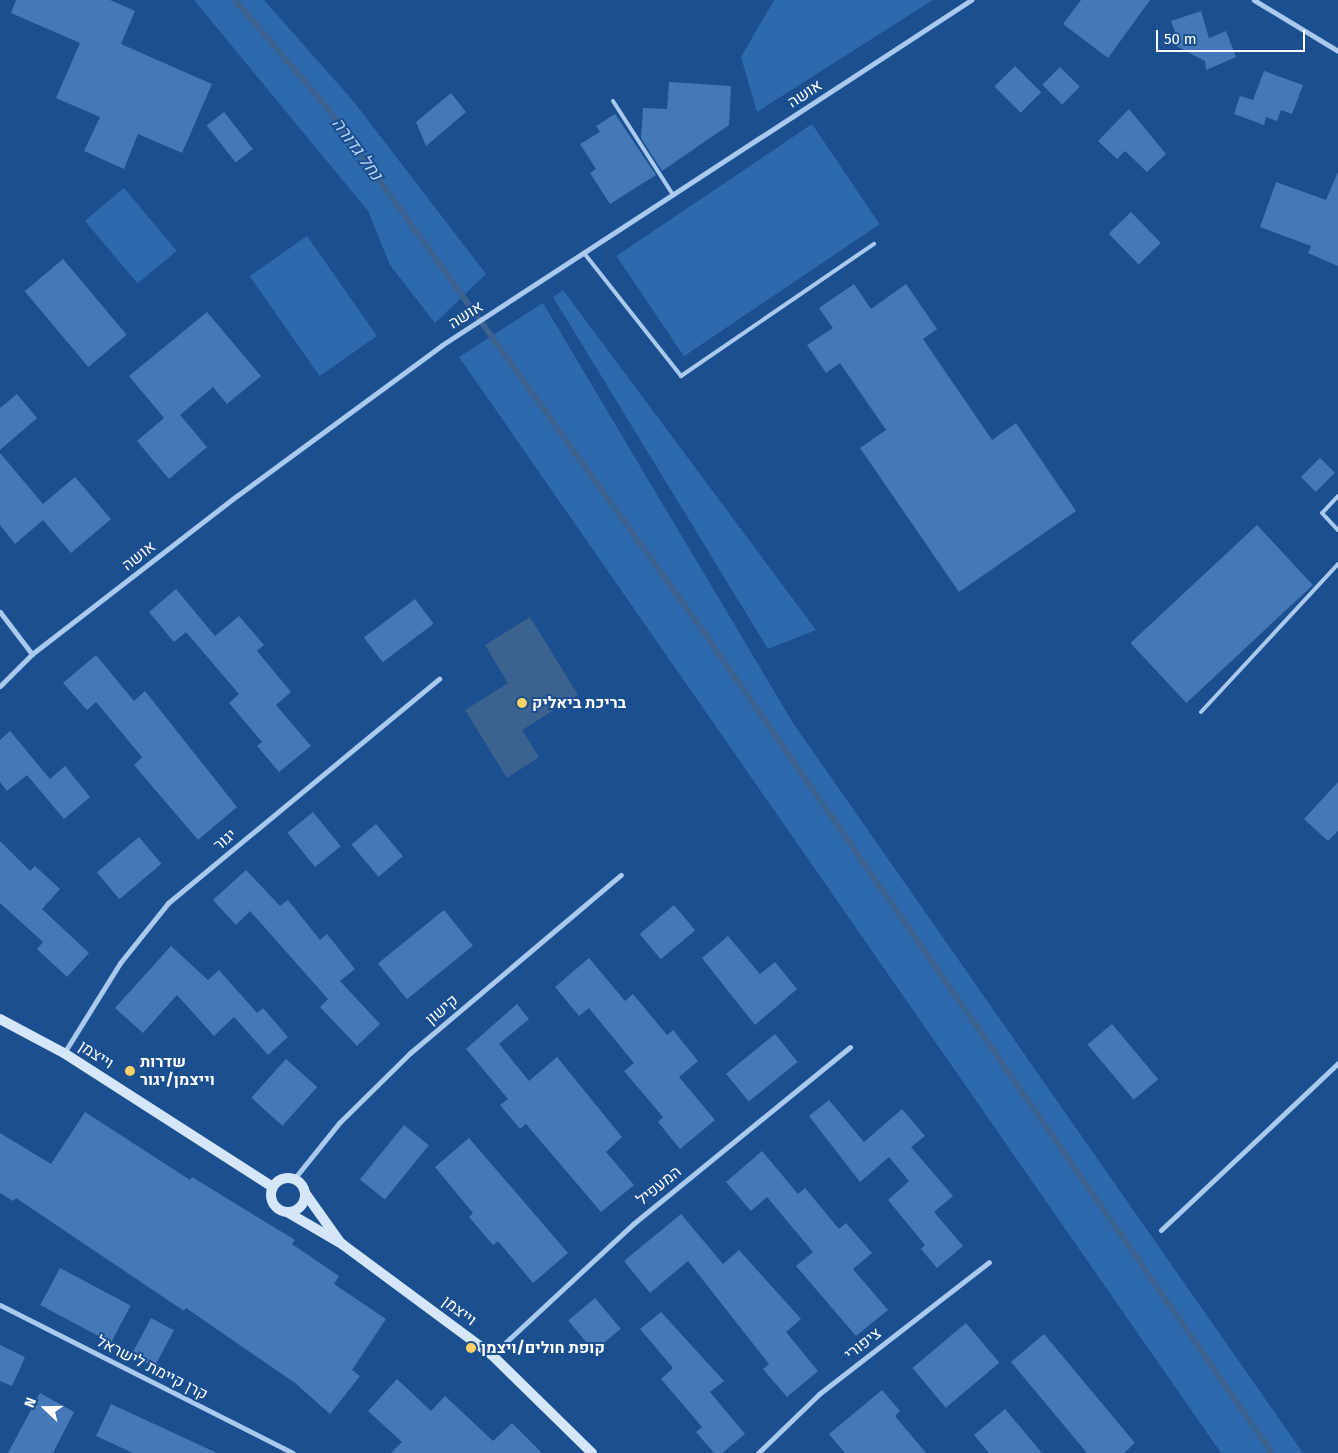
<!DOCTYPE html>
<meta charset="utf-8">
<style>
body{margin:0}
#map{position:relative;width:1338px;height:1453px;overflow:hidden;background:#1b4f8f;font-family:"Fira Sans",Heebo,sans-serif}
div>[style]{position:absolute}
.green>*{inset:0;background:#2e69ad;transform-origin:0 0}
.water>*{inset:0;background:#3c6290}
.stream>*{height:6px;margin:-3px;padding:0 3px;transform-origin:3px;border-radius:3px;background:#3c6290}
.building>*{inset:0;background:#4478b7;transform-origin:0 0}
.lane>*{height:4px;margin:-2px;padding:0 2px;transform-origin:2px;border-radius:2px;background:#a9c9ee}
.street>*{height:5px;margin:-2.5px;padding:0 2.5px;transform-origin:2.5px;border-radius:2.5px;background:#a9c9ee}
.secondary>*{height:10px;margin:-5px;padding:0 5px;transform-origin:5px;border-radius:5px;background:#d6e6fa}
.secondary>.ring{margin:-5px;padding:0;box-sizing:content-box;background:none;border:10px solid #d6e6fa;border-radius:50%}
.dots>*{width:14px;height:14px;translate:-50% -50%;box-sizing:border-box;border:2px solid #1b4f8f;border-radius:50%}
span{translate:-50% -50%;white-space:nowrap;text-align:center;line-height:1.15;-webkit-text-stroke:4px #1b4f8f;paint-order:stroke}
.street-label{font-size:16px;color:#fff}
.poi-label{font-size:16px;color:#fff;font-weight:700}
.left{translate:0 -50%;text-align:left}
.water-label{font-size:18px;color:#b5d3f5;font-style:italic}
.north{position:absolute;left:20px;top:1383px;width:50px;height:50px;-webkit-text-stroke:4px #1b4f8f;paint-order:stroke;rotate:291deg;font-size:14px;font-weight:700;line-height:20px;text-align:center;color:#fff}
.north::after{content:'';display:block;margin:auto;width:18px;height:22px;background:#fff;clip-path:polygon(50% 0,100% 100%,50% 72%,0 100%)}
.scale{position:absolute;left:1156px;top:30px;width:149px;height:22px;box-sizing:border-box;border:2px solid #fff;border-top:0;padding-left:6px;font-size:15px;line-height:18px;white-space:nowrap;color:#fff;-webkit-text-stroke:4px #1b4f8f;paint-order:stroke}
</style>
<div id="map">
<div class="green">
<i style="clip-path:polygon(194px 0,264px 0,354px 102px,486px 274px,435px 323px,390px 265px,368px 211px)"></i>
<i style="clip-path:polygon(774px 0,933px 0,757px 112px,741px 57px)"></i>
<i style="left:812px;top:124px;width:121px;height:236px;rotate:56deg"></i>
<i style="left:124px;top:188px;width:82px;height:51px;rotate:50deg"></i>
<i style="left:307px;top:236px;width:122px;height:70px;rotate:55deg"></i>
<i style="clip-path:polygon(563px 290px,816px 630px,768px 649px,553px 297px)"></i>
<i style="clip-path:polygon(543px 303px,793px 723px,1303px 1453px,1221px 1453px,459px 357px)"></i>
</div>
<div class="water">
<i style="clip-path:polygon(530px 617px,578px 695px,522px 730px,539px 757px,507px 778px,465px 710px,508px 683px,485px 645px)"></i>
</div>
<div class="stream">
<i style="left:235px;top:0;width:145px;rotate:49.5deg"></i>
<i style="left:329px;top:110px;width:641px;rotate:54.33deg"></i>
<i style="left:703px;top:631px;width:1000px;rotate:55.31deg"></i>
</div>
<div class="building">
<i style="clip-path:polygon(16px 0,110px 0,135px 11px,121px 44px,212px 84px,182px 153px,138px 134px,124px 169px,84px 151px,100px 117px,56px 98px,80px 43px,11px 13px)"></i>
<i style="clip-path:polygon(1081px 0,1150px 0,1108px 58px,1063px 24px)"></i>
<i style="clip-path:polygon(1201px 11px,1209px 38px,1226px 31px,1236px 57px,1206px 70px,1205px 61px,1170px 43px,1175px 32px,1171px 21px)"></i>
<i style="left:1015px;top:66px;width:37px;height:29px;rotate:45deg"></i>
<i style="left:1060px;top:67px;width:28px;height:25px;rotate:45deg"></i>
<i style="clip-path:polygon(1264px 71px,1303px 85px,1292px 114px,1281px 110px,1277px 121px,1266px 117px,1264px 125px,1234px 114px,1240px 96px,1253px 100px)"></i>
<i style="clip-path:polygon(669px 82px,731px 86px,729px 125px,662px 171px,641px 138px,643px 108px,667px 109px)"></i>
<i style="clip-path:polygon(451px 93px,466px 112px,426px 146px,416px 122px)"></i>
<i style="clip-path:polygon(1129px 109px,1166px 154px,1147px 172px,1125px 151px,1117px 159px,1098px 141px)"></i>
<i style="left:224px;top:112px;width:47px;height:22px;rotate:52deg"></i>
<i style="clip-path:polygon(615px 114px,656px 175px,610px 204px,590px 173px,596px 169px,580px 144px,600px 132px,596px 126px)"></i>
<i style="clip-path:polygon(1338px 172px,1338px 266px,1308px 253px,1311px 246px,1260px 227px,1276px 182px,1326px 200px)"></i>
<i style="left:1131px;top:212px;width:43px;height:31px;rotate:46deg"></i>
<i style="left:63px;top:259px;width:99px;height:50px;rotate:50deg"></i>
<i style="clip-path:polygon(854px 284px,871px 309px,906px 284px,937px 329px,923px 339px,992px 440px,1016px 423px,1076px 511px,959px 592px,860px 448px,886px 430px,840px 363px,826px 373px,807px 345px,833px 328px,819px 308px)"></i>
<i style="clip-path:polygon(207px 312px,261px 376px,227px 404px,213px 387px,180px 415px,207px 447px,169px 479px,137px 441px,164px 418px,129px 376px)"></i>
<i style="clip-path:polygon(17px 394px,37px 418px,0 450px,0 408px)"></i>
<i style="clip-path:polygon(0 453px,43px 504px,75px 477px,111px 519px,71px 553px,43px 520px,15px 544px,0 525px)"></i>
<i style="left:1320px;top:458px;width:21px;height:27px;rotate:45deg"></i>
<i style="left:1257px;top:525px;width:82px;height:173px;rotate:47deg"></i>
<i style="clip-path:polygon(176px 589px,215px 636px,239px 616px,264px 645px,257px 651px,291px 692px,276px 705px,311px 746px,279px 772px,257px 746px,262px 742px,229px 703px,239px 694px,186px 632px,174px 642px,149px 612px)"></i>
<i style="left:415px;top:599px;width:31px;height:64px;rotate:53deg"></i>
<i style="clip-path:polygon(96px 655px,134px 701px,145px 691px,237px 807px,198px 840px,134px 765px,142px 757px,96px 702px,87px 710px,63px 683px)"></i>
<i style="clip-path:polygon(10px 731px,50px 779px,65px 766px,90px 797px,64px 819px,27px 775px,7px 791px,0 782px,0 740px)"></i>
<i style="clip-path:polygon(1338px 782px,1338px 831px,1328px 841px,1304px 819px)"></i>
<i style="left:313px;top:812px;width:44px;height:33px;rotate:51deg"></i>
<i style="left:376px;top:824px;width:42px;height:32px;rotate:50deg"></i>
<i style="left:139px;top:837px;width:35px;height:55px;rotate:50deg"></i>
<i style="clip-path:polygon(0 841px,30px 871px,35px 866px,60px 889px,42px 909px,89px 953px,67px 977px,37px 949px,43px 942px,0 903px)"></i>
<i style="clip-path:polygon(246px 870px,280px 906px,288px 900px,320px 940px,327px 934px,355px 969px,340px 981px,380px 1024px,357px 1046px,320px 1007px,328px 999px,250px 911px,236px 925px,213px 900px)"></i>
<i style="left:674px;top:905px;width:33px;height:45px;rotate:50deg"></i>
<i style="left:444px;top:910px;width:46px;height:85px;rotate:51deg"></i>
<i style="clip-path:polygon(728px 936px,760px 974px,775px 962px,797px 989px,755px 1025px,702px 958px)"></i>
<i style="clip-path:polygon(171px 946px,208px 980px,219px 970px,257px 1013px,263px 1008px,288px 1037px,268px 1055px,234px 1017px,214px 1036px,177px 995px,143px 1033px,115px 1008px)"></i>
<i style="clip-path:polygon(589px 958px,625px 1001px,633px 994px,667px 1035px,673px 1030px,698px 1061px,679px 1077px,715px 1120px,680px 1149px,658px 1122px,663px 1117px,624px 1071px,634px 1063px,589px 1008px,579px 1016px,555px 987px)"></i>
<i style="clip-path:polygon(517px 1004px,529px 1019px,499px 1044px,529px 1081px,557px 1057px,622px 1137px,606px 1152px,634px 1185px,601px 1212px,526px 1124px,520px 1129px,500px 1105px,508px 1099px,466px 1049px)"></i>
<i style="left:1112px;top:1024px;width:72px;height:32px;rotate:50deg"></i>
<i style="left:775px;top:1034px;width:36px;height:63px;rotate:51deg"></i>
<i style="left:286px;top:1059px;width:42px;height:52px;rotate:42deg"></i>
<i style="clip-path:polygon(829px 1100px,864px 1142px,902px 1109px,925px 1136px,911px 1147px,953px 1196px,934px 1212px,963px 1246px,937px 1268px,921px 1249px,925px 1245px,888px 1200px,909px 1181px,889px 1157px,860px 1182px,809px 1116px)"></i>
<i style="clip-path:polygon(85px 1112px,190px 1180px,192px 1177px,295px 1240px,292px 1244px,339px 1276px,334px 1284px,386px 1319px,352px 1370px,360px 1376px,330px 1414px,295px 1383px,186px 1308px,184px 1311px,16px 1198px,13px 1201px,0 1193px,0 1133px,51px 1164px)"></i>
<i style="left:404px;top:1125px;width:32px;height:70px;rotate:39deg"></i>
<i style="clip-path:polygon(469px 1138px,568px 1253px,533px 1283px,498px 1241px,493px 1245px,469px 1217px,473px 1213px,435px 1167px)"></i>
<i style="clip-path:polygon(762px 1151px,798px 1194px,805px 1188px,839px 1229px,846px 1223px,872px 1253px,853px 1269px,888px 1310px,856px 1336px,796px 1266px,813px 1252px,767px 1197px,751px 1211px,726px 1182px)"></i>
<i style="clip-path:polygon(681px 1214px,723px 1264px,739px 1250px,801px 1319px,786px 1332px,818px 1371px,787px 1397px,763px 1369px,769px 1364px,688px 1261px,650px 1293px,624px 1261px)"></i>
<i style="left:60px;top:1268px;width:80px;height:42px;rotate:28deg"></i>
<i style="left:595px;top:1298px;width:40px;height:35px;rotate:50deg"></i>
<i style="clip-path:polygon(661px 1312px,724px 1381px,710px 1392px,745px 1434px,722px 1453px,714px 1453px,696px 1432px,702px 1427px,661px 1379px,673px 1368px,640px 1329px)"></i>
<i style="left:151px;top:1318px;width:26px;height:42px;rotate:28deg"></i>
<i style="left:966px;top:1323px;width:52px;height:70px;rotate:50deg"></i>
<i style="clip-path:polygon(1044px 1334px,1135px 1443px,1124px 1453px,1087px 1453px,1011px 1362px)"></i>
<i style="clip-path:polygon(0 1345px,25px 1357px,12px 1386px,0 1381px)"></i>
<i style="clip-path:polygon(397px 1379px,431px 1411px,445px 1396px,493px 1441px,512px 1423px,542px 1453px,391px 1453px,402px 1442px,368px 1411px)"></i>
<i style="clip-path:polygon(882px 1390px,900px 1411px,895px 1416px,926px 1453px,845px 1453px,829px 1434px)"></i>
<i style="clip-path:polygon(40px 1393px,74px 1412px,53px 1453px,8px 1453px)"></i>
<i style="clip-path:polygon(111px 1404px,217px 1453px,133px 1453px,96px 1436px)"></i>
<i style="clip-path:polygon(1005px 1409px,1042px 1453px,989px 1453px,974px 1435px)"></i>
</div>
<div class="lane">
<i style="left:613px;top:101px;width:112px;rotate:57.4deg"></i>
<i style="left:584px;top:253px;width:157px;rotate:51.7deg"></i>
<i style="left:681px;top:376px;width:234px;rotate:-34.4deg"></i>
<i style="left:1338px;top:496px;width:23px;rotate:133deg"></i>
<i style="left:1322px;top:513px;width:23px;rotate:47deg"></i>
<i style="left:1201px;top:712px;width:202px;rotate:-47.2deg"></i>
</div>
<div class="street">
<i style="left:1254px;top:0;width:98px;rotate:31.3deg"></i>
<i style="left:0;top:612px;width:53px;rotate:52.7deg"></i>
<i style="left:0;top:686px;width:45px;rotate:-45deg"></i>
<i style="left:32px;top:654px;width:260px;rotate:-37.7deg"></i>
<i style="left:238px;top:495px;width:253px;rotate:-36.3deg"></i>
<i style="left:442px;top:345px;width:632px;rotate:-33.11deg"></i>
<i style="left:64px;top:1053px;width:106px;rotate:-58.1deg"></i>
<i style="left:120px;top:963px;width:77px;rotate:-51.3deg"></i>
<i style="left:168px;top:903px;width:352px;rotate:-39.6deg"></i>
<i style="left:294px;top:1179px;width:72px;rotate:-51.2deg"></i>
<i style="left:339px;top:1123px;width:100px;rotate:-44.6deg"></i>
<i style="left:410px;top:1053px;width:276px;rotate:-40.2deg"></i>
<i style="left:1161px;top:1230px;width:243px;rotate:-43.3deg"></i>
<i style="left:0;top:1305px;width:328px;rotate:26.8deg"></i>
<i style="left:492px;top:1355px;width:192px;rotate:-42.9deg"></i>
<i style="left:633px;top:1224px;width:280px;rotate:-39.2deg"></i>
<i style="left:758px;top:1453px;width:85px;rotate:-44deg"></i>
<i style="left:819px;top:1394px;width:215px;rotate:-37.8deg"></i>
</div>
<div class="secondary">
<i style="left:0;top:1019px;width:72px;rotate:28deg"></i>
<i style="left:64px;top:1053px;width:248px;rotate:32.7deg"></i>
<i class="ring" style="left:271px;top:1178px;width:24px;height:24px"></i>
<i style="left:305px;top:1193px;width:60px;rotate:54.5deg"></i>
<i style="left:287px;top:1212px;width:64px;rotate:30.2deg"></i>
<i style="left:342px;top:1244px;width:187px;rotate:36.5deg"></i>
<i style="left:492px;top:1355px;width:140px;rotate:44.4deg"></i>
</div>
<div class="dots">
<i style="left:522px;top:703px;background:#ffd166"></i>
<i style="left:130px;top:1071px;background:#ffd166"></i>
<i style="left:471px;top:1348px;background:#ffd166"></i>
</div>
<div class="street-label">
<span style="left:805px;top:94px;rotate:-33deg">אושה</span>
<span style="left:466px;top:315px;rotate:-32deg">אושה</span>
<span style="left:139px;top:556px;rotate:-38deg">אושה</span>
<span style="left:225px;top:840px;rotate:-40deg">יגור</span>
<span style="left:442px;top:1010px;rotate:-40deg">קישון</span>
<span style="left:96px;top:1055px;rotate:33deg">וייצמן</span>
<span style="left:659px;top:1186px;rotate:-39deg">המעפיל</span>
<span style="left:459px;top:1311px;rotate:37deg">וייצמן</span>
<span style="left:863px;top:1344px;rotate:-38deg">ציפורי</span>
<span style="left:152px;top:1368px;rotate:27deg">קרן קיימת לישראל</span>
</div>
<div class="poi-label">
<span class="left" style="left:532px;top:703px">בריכת ביאליק</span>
<span class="left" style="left:140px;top:1071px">שדרות<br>וייצמן/יגור</span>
<span class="left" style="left:481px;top:1348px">קופת חולים/ויצמן</span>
</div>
<div class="water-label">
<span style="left:357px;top:149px;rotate:54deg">נחל גדורה</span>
</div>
<div class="north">N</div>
<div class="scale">50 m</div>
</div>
